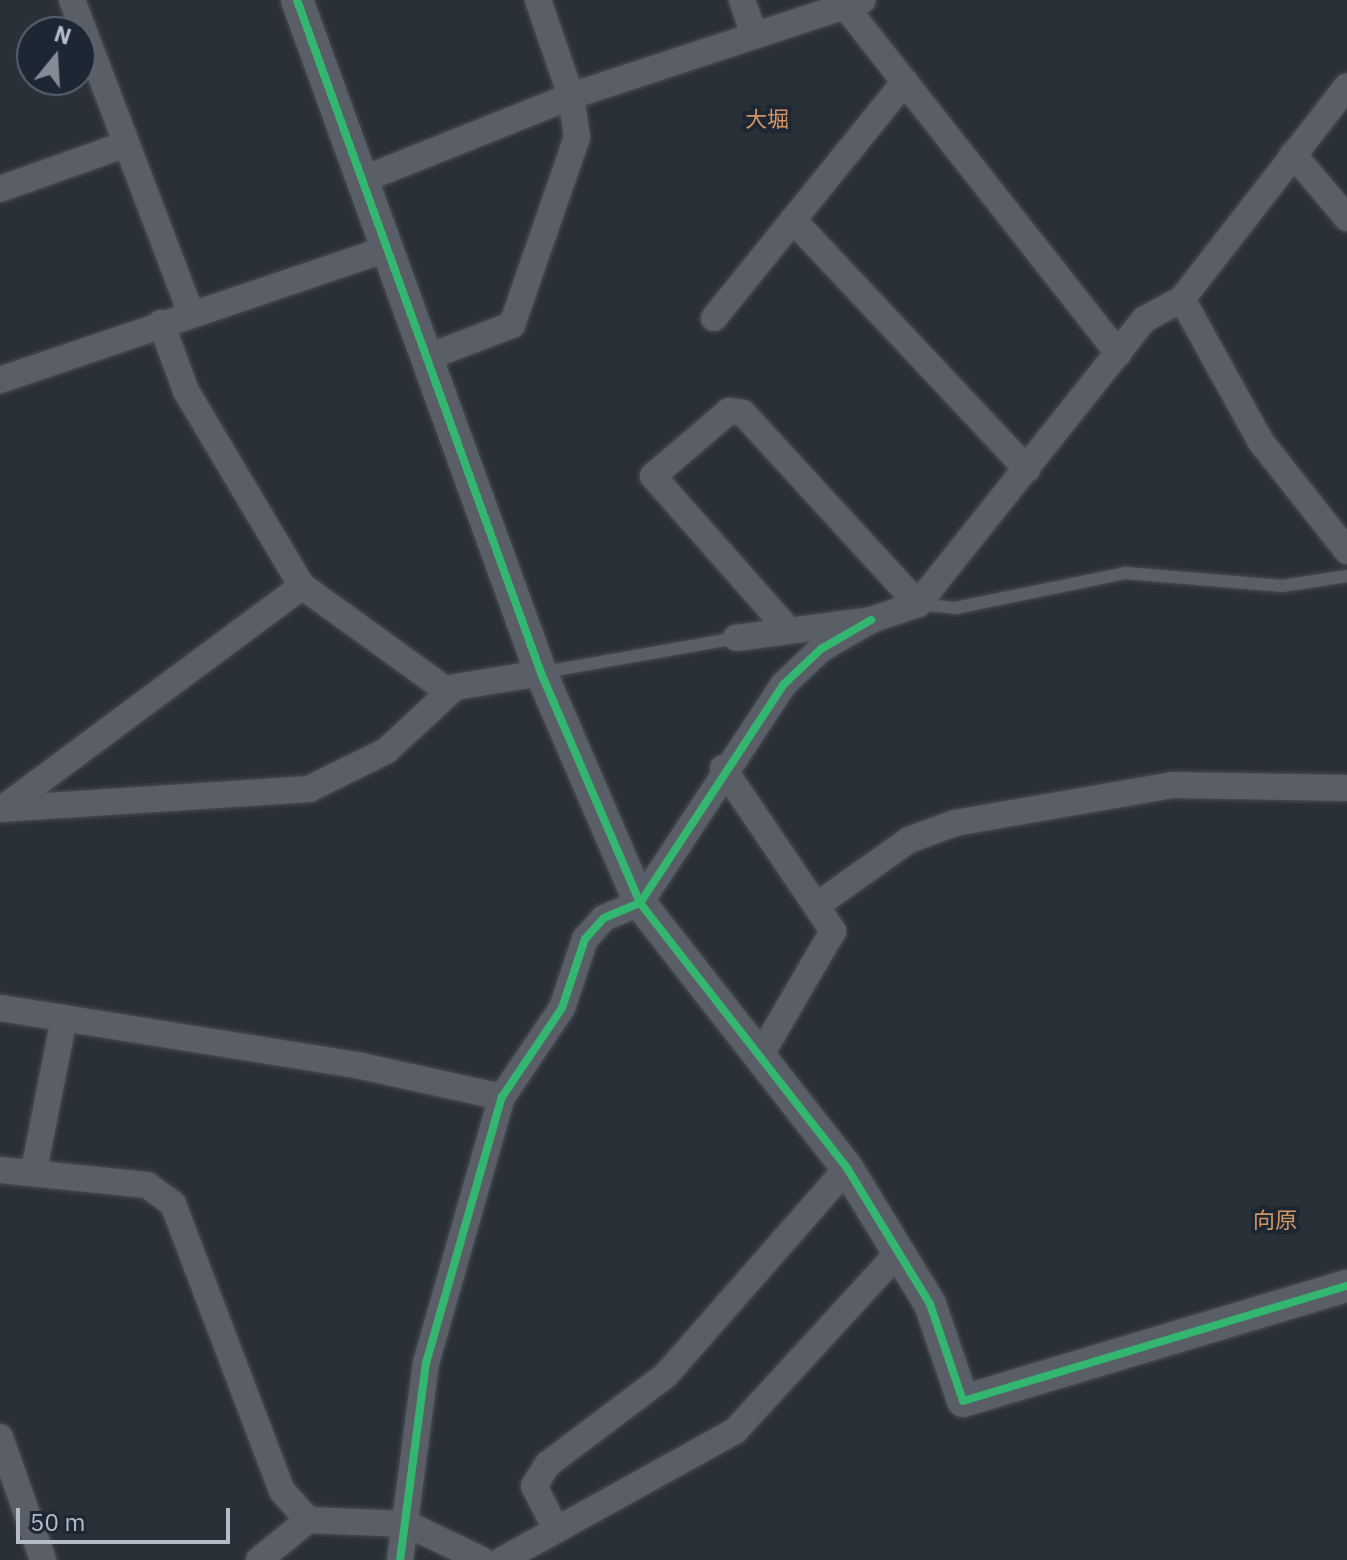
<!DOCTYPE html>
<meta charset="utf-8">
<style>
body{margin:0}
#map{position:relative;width:1347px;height:1560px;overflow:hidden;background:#2a3038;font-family:"IBM Plex Sans","Noto Sans JP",sans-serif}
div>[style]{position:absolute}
.roads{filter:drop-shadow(0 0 2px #484c53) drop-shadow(0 0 2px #484c53)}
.service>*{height:12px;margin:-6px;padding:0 6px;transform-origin:6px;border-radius:6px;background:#5a5e66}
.minor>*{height:26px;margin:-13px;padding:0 13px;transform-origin:13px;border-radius:13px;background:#5a5e66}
.tertiary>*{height:32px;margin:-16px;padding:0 16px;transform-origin:16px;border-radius:16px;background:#5a5e66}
.cycleway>*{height:8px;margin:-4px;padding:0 4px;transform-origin:4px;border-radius:4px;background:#33b770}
span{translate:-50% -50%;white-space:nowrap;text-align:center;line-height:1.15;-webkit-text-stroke:8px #1d2633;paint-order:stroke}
.neighbourhood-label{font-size:22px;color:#d59563}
.north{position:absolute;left:16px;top:16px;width:80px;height:80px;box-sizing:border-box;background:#1d2633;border:2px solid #59626f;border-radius:50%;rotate:18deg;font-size:22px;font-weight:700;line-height:32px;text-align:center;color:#b4bcc9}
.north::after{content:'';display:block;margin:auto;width:28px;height:36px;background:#848b96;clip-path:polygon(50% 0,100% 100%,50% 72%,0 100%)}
.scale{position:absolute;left:16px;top:1508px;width:214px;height:36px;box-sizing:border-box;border:4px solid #b4bcc9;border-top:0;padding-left:10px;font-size:24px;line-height:28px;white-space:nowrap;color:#b4bcc9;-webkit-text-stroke:6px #1d2633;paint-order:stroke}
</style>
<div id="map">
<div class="roads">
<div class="service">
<i style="left:918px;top:604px;width:37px;rotate:6deg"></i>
<i style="left:955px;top:608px;width:174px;rotate:-11.6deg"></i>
<i style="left:1125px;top:573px;width:158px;rotate:4.7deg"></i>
<i style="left:1282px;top:586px;width:66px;rotate:-8.7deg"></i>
<i style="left:544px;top:672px;width:195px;rotate:-10deg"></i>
</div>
<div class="minor">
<i style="left:72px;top:0;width:333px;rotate:69.2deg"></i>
<i style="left:742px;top:0;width:37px;rotate:71deg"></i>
<i style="left:845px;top:6px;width:442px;rotate:51.8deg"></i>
<i style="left:1293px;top:154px;width:84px;rotate:49.8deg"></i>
<i style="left:364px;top:179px;width:223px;rotate:-21.8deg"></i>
<i style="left:571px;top:96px;width:307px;rotate:-18.2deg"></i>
<i style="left:0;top:189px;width:128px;rotate:-19.6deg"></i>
<i style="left:793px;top:220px;width:342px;rotate:46.8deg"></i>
<i style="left:1182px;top:299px;width:163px;rotate:61.1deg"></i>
<i style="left:1261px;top:442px;width:139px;rotate:51.7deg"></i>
<i style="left:714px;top:318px;width:304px;rotate:-51.1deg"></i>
<i style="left:161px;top:323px;width:72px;rotate:69.8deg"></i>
<i style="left:186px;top:391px;width:227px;rotate:59.3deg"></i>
<i style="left:302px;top:586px;width:181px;rotate:35.8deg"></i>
<i style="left:428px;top:357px;width:90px;rotate:-20.9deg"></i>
<i style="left:512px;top:325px;width:199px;rotate:-70.9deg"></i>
<i style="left:577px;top:137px;width:41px;rotate:-98.3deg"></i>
<i style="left:571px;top:96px;width:102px;rotate:-109deg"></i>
<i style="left:0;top:380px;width:411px;rotate:-18.7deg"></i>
<i style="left:786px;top:627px;width:201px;rotate:-131.4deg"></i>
<i style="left:653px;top:476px;width:100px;rotate:-40.5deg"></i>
<i style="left:729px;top:411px;width:14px;rotate:8deg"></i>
<i style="left:743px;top:413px;width:259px;rotate:47.5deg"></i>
<i style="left:736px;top:638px;width:136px;rotate:-7.6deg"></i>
<i style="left:871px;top:620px;width:50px;rotate:-18.8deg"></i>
<i style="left:918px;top:604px;width:364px;rotate:-51.5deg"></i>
<i style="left:1145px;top:319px;width:42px;rotate:-28.4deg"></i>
<i style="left:1182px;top:299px;width:269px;rotate:-52.2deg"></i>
<i style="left:723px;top:768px;width:197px;rotate:56deg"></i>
<i style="left:833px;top:931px;width:147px;rotate:120.2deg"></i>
<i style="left:0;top:809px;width:310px;rotate:-3.7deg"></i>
<i style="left:309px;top:789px;width:86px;rotate:-26.3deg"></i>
<i style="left:386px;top:751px;width:94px;rotate:-42.8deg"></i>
<i style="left:455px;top:687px;width:87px;rotate:-9.2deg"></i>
<i style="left:2px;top:809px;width:374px;rotate:-36.6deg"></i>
<i style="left:820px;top:903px;width:109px;rotate:-35.3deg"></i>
<i style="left:909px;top:840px;width:49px;rotate:-20.3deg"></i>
<i style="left:955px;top:823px;width:221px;rotate:-9.9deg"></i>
<i style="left:1173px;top:785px;width:174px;rotate:1deg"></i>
<i style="left:0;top:1008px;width:366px;rotate:9.1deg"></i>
<i style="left:361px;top:1066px;width:144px;rotate:12.4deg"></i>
<i style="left:0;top:1170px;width:148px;rotate:5.8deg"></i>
<i style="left:147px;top:1185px;width:32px;rotate:36deg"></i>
<i style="left:173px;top:1204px;width:307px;rotate:69.2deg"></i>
<i style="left:282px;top:1491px;width:39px;rotate:48deg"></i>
<i style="left:308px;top:1520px;width:99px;rotate:2.3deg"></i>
<i style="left:407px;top:1524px;width:83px;rotate:25.6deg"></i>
<i style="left:34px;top:1170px;width:155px;rotate:-78.8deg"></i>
<i style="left:0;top:1437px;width:130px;rotate:70.7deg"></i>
<i style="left:556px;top:1529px;width:48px;rotate:-117.1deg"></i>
<i style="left:534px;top:1486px;width:26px;rotate:-58deg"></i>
<i style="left:548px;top:1464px;width:148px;rotate:-37deg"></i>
<i style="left:666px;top:1375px;width:275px;rotate:-48.8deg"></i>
<i style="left:259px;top:1560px;width:63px;rotate:-39.2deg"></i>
<i style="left:400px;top:1560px;width:199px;rotate:-82.5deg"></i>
<i style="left:426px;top:1363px;width:277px;rotate:-74.1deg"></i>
<i style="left:502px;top:1097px;width:107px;rotate:-56deg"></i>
<i style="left:562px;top:1008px;width:73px;rotate:-71.6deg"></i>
<i style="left:585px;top:939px;width:28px;rotate:-48deg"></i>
<i style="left:604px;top:918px;width:39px;rotate:-23deg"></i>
<i style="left:640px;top:903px;width:261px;rotate:-56.7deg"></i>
<i style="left:783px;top:685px;width:52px;rotate:-43.5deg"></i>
<i style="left:821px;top:649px;width:58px;rotate:-30.1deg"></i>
<i style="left:502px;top:1560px;width:266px;rotate:-29deg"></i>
<i style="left:735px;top:1431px;width:244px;rotate:-47.5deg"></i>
</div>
<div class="tertiary">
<i style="left:297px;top:0;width:716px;rotate:70.07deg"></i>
<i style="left:541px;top:673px;width:250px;rotate:66.7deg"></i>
<i style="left:640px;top:903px;width:336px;rotate:52deg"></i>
<i style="left:847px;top:1168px;width:159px;rotate:58.6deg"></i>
<i style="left:930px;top:1304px;width:102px;rotate:71.2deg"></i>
<i style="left:963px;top:1401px;width:401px;rotate:-16.7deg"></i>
</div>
</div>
<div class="cycleway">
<i style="left:297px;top:0;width:716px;rotate:70.07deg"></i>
<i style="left:541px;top:673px;width:250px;rotate:66.7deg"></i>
<i style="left:640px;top:903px;width:336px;rotate:52deg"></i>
<i style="left:847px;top:1168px;width:159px;rotate:58.6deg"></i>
<i style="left:930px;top:1304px;width:102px;rotate:71.2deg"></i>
<i style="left:963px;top:1401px;width:401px;rotate:-16.7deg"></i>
<i style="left:400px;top:1560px;width:199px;rotate:-82.5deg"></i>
<i style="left:426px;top:1363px;width:277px;rotate:-74.1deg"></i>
<i style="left:502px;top:1097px;width:107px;rotate:-56deg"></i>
<i style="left:562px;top:1008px;width:73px;rotate:-71.6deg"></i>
<i style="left:585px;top:939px;width:28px;rotate:-48deg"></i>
<i style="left:604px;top:918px;width:39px;rotate:-23deg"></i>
<i style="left:640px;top:903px;width:261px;rotate:-56.7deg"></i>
<i style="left:783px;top:685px;width:52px;rotate:-43.5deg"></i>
<i style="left:821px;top:649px;width:58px;rotate:-30.1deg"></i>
</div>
<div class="neighbourhood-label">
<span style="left:767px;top:119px">大堀</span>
<span style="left:1275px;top:1220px">向原</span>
</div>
<div class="north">N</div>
<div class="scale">50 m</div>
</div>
